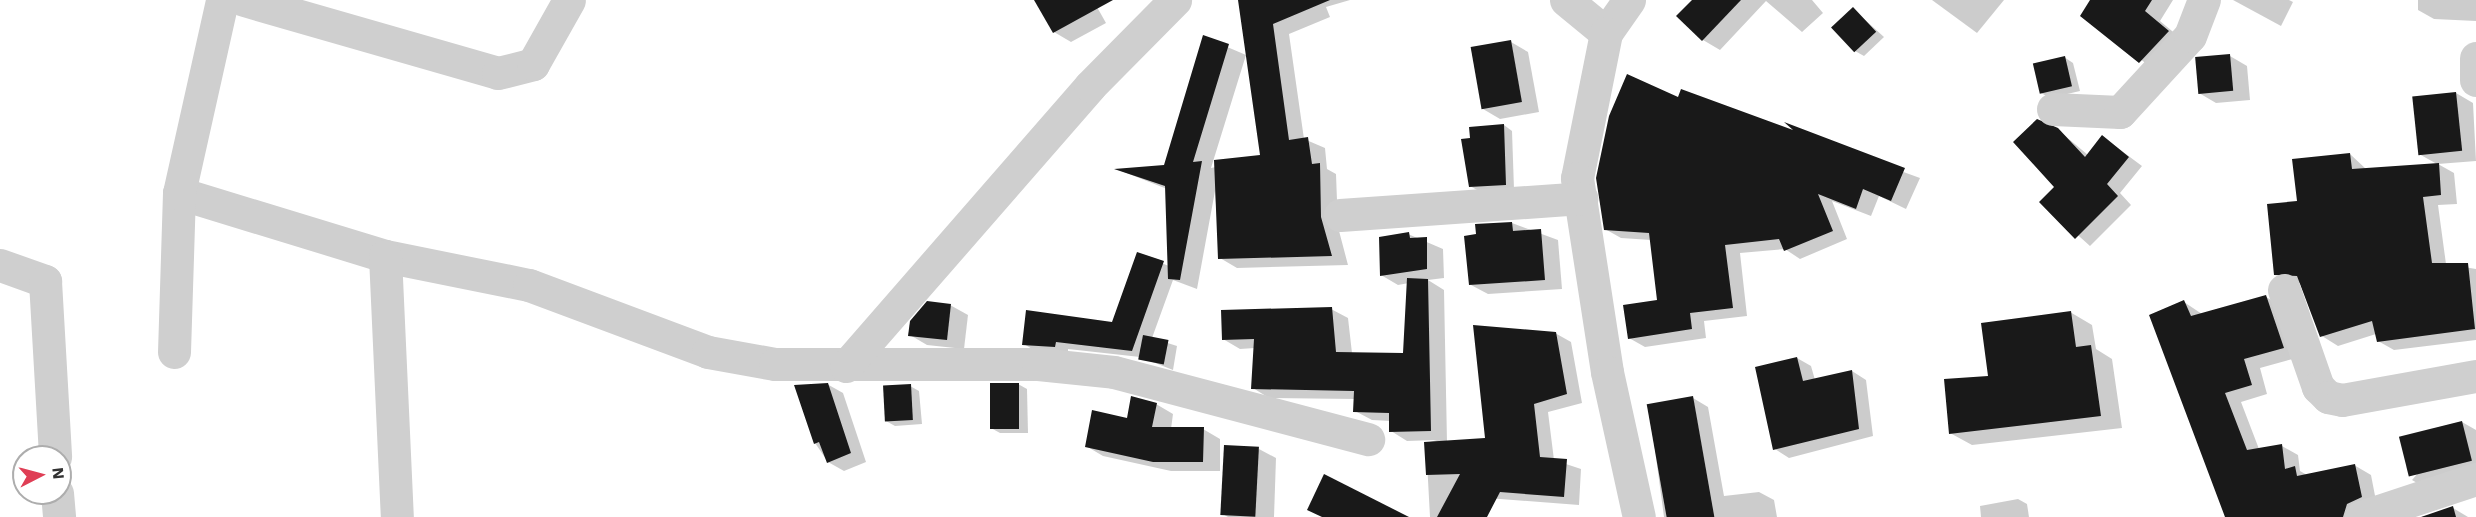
<!DOCTYPE html>
<style>
body{margin:0}
#map{position:relative;width:2476px;height:517px;overflow:hidden;background:#fff;font-family:"Work Sans",sans-serif}
div>[style]{position:absolute}
.shadow>*{inset:0;background:#0003}
.building>*{inset:0;background:#191919;transform-origin:0 0}
.minor>*{height:33px;margin:-16.5px;padding:0 16.5px;transform-origin:16.5px;border-radius:16.5px;background:#cfcfcf}
span{translate:-50% -50%;white-space:nowrap;text-align:center;line-height:1.15;-webkit-text-stroke:6px #fff;paint-order:stroke}
.north{position:absolute;left:12px;top:445px;width:60px;height:60px;box-sizing:border-box;background:#fff;border:2px solid #adadad;border-radius:50%;rotate:84deg;font-size:16px;font-weight:700;line-height:24px;text-align:center;color:#323232}
.north::after{content:'';display:block;margin:auto;width:21px;height:27px;background:#df3e55;clip-path:polygon(50% 0,100% 100%,50% 72%,0 100%)}
</style>
<div id="map">
<div class="shadow">
<i style="clip-path:polygon(1036px 0,1093px 0,1106px 23px,1071px 42px,1054px 32px)"></i>
<i style="clip-path:polygon(1240px 0,1350px 0,1326px 7px,1330px 17px,1289px 34px,1304px 139px,1325px 148px,1327px 169px,1336px 174px,1338px 227px,1348px 265px,1237px 268px,1220px 258px,1215px 191px,1197px 289px,1173px 280px,1152px 338px,1177px 346px,1173px 370px,1140px 357px,1068px 349px,1068px 354px,1037px 352px,1024px 344px,1113px 323px,1138px 254px,1169px 266px,1167px 189px,1119px 170px,1165px 166px,1204px 37px,1246px 55px,1211px 168px,1262px 157px)"></i>
<i style="clip-path:polygon(1694px 0,1812px 0,1823px 13px,1802px 32px,1766px 1px,1720px 50px,1703px 40px)"></i>
<i style="clip-path:polygon(1932px 0,2004px 0,1977px 33px)"></i>
<i style="clip-path:polygon(2092px 0,2173px 0,2160px 21px,2184px 41px,2156px 71px,2082px 15px)"></i>
<i style="clip-path:polygon(2233px 0,2289px 0,2293px 2px,2281px 26px)"></i>
<i style="clip-path:polygon(2418px 0,2476px 0,2476px 21px,2434px 19px,2418px 10px)"></i>
<i style="clip-path:polygon(1853px 9px,1884px 37px,1864px 56px,1855px 51px)"></i>
<i style="clip-path:polygon(1511px 42px,1528px 52px,1539px 112px,1500px 119px,1483px 109px)"></i>
<i style="clip-path:polygon(2230px 56px,2247px 66px,2250px 100px,2216px 103px,2199px 93px)"></i>
<i style="clip-path:polygon(2064px 57px,2073px 63px,2080px 91px,2050px 98px,2041px 93px)"></i>
<i style="clip-path:polygon(2456px 93px,2473px 103px,2476px 161px,2438px 164px,2454px 173px,2457px 204px,2438px 205px,2446px 264px,2476px 269px,2476px 340px,2394px 350px,2378px 341px,2376px 334px,2338px 346px,2322px 336px,2301px 284px,2275px 274px,2298px 203px,2350px 154px,2366px 169px,2437px 164px,2419px 154px)"></i>
<i style="clip-path:polygon(1679px 99px,1799px 134px,1920px 178px,1906px 209px,1879px 196px,1871px 216px,1832px 201px,1847px 239px,1800px 259px,1785px 249px,1740px 253px,1747px 316px,1704px 321px,1706px 338px,1645px 347px,1629px 338px,1658px 301px,1651px 240px,1621px 238px,1605px 229px)"></i>
<i style="clip-path:polygon(1504px 125px,1512px 131px,1514px 189px,1479px 191px,1470px 186px,1471px 139px)"></i>
<i style="clip-path:polygon(2057px 129px,2088px 155px,2103px 137px,2142px 166px,2120px 193px,2131px 205px,2090px 246px,2041px 202px,2056px 187px)"></i>
<i style="clip-path:polygon(1512px 223px,1558px 240px,1562px 289px,1488px 294px,1471px 285px,1478px 235px)"></i>
<i style="clip-path:polygon(1408px 234px,1443px 249px,1444px 278px,1428px 280px,1444px 290px,1447px 442px,1487px 440px,1555px 333px,1571px 342px,1582px 403px,1548px 412px,1554px 460px,1581px 469px,1579px 505px,1461px 496px,1486px 517px,1430px 517px,1426px 443px,1437px 440px,1407px 441px,1391px 431px,1391px 421px,1372px 420px,1355px 411px,1355px 399px,1269px 398px,1253px 388px,1255px 348px,1240px 349px,1223px 339px,1331px 309px,1348px 318px,1352px 353px,1404px 355px,1409px 283px,1398px 285px,1381px 275px)"></i>
<i style="clip-path:polygon(2266px 297px,2282px 306px,2300px 357px,2260px 368px,2267px 394px,2241px 402px,2259px 449px,2282px 446px,2298px 455px,2300px 471px,2307px 475px,2354px 465px,2371px 475px,2377px 506px,2351px 517px,2227px 517px,2184px 302px,2202px 314px)"></i>
<i style="clip-path:polygon(950px 305px,968px 315px,964px 349px,927px 345px,910px 335px)"></i>
<i style="clip-path:polygon(2070px 312px,2092px 325px,2096px 349px,2112px 359px,2122px 428px,1972px 445px,1950px 433px)"></i>
<i style="clip-path:polygon(1797px 358px,1811px 366px,1815px 380px,1852px 371px,1866px 380px,1873px 436px,1789px 458px,1775px 449px)"></i>
<i style="clip-path:polygon(827px 384px,843px 393px,866px 462px,844px 471px,828px 462px,815px 443px)"></i>
<i style="clip-path:polygon(1018px 384px,1027px 389px,1028px 433px,1000px 433px,991px 428px)"></i>
<i style="clip-path:polygon(910px 386px,919px 391px,922px 424px,895px 426px,886px 421px)"></i>
<i style="clip-path:polygon(1693px 398px,1708px 407px,1724px 496px,1759px 492px,1774px 500px,1777px 517px,1664px 517px,1649px 405px)"></i>
<i style="clip-path:polygon(1156px 404px,1173px 414px,1171px 429px,1203px 429px,1220px 439px,1220px 471px,1171px 471px,1103px 456px,1086px 446px)"></i>
<i style="clip-path:polygon(2462px 422px,2476px 430px,2476px 475px,2429px 490px,2412px 480px)"></i>
<i style="clip-path:polygon(1259px 449px,1276px 458px,1274px 517px,1228px 517px,1223px 514px)"></i>
<i style="clip-path:polygon(2018px 499px,2027px 504px,2029px 517px,1981px 517px,1980px 506px)"></i>
<i style="clip-path:polygon(2453px 508px,2468px 517px,2426px 517px)"></i>
</div>
<div class="building">
<i style="clip-path:polygon(1034px 0,1113px 0,1053px 33px)"></i>
<i style="clip-path:polygon(1238px 0,1330px 0,1273px 24px,1289px 140px,1308px 137px,1312px 164px,1320px 163px,1321px 217px,1332px 256px,1218px 259px,1214px 160px,1260px 155px)"></i>
<i style="clip-path:polygon(1692px 0,1741px 0,1702px 41px,1676px 16px)"></i>
<i style="clip-path:polygon(2090px 0,2152px 0,2145px 11px,2169px 31px,2139px 63px,2080px 16px)"></i>
<i style="left:1853px;top:7px;width:34px;height:30px;rotate:47deg"></i>
<i style="clip-path:polygon(1203px 35px,1229px 44px,1193px 162px,1202px 161px,1180px 280px,1168px 279px,1165px 186px,1114px 169px,1164px 165px)"></i>
<i style="left:1511px;top:40px;width:63px;height:41px;rotate:80deg"></i>
<i style="left:2230px;top:54px;width:37px;height:35px;rotate:85deg"></i>
<i style="left:2065px;top:56px;width:31px;height:33px;rotate:77deg"></i>
<i style="clip-path:polygon(1627px 74px,1678px 97px,1681px 89px,1793px 130px,1784px 122px,1905px 168px,1891px 201px,1863px 189px,1856px 209px,1818px 194px,1833px 231px,1784px 251px,1779px 239px,1725px 245px,1733px 308px,1690px 313px,1692px 329px,1628px 339px,1623px 305px,1657px 300px,1649px 233px,1604px 230px,1596px 178px,1609px 116px)"></i>
<i style="left:2456px;top:92px;width:59px;height:44px;rotate:84deg"></i>
<i style="clip-path:polygon(2037px 119px,2058px 128px,2085px 157px,2102px 135px,2129px 157px,2107px 184px,2118px 196px,2075px 239px,2039px 202px,2054px 187px,2013px 142px)"></i>
<i style="clip-path:polygon(1504px 124px,1506px 185px,1469px 187px,1461px 139px,1470px 138px,1469px 127px)"></i>
<i style="clip-path:polygon(2350px 153px,2352px 169px,2439px 163px,2441px 195px,2423px 197px,2432px 263px,2468px 263px,2475px 329px,2377px 342px,2372px 321px,2320px 337px,2297px 276px,2274px 275px,2267px 204px,2297px 201px,2292px 159px)"></i>
<i style="clip-path:polygon(1512px 222px,1513px 231px,1541px 229px,1545px 280px,1469px 285px,1464px 236px,1476px 234px,1475px 224px)"></i>
<i style="clip-path:polygon(1409px 232px,1410px 238px,1427px 237px,1427px 269px,1380px 276px,1379px 237px)"></i>
<i style="clip-path:polygon(1137px 252px,1164px 261px,1132px 351px,1056px 342px,1055px 347px,1022px 345px,1026px 310px,1112px 322px)"></i>
<i style="clip-path:polygon(1407px 278px,1428px 279px,1431px 431px,1389px 432px,1389px 413px,1353px 412px,1354px 391px,1251px 389px,1254px 339px,1222px 340px,1221px 310px,1332px 307px,1336px 352px,1403px 353px)"></i>
<i style="clip-path:polygon(2266px 295px,2284px 348px,2244px 359px,2252px 385px,2225px 393px,2247px 450px,2282px 444px,2285px 469px,2295px 466px,2297px 476px,2355px 464px,2362px 497px,2347px 504px,2343px 517px,2225px 517px,2149px 315px,2184px 300px,2191px 316px)"></i>
<i style="clip-path:polygon(927px 301px,951px 304px,947px 340px,908px 336px,910px 321px)"></i>
<i style="clip-path:polygon(2071px 311px,2076px 347px,2091px 345px,2101px 416px,1949px 434px,1944px 379px,1988px 376px,1981px 323px)"></i>
<i style="clip-path:polygon(1473px 325px,1556px 332px,1567px 394px,1534px 404px,1540px 457px,1567px 459px,1564px 497px,1500px 492px,1487px 517px,1437px 517px,1460px 474px,1426px 475px,1424px 442px,1485px 438px)"></i>
<i style="left:1143px;top:335px;width:26px;height:25px;rotate:11deg"></i>
<i style="clip-path:polygon(1797px 357px,1803px 381px,1852px 370px,1859px 429px,1773px 450px,1755px 367px)"></i>
<i style="clip-path:polygon(828px 383px,851px 453px,827px 463px,819px 442px,814px 444px,794px 385px)"></i>
<i style="left:990px;top:383px;width:29px;height:46px"></i>
<i style="left:911px;top:384px;width:36px;height:28px;rotate:87deg"></i>
<i style="clip-path:polygon(1131px 396px,1157px 403px,1152px 427px,1204px 427px,1203px 462px,1153px 462px,1085px 447px,1092px 410px,1127px 418px)"></i>
<i style="left:1693px;top:396px;width:123px;height:47px;rotate:80deg"></i>
<i style="left:2462px;top:421px;width:41px;height:65px;rotate:76deg"></i>
<i style="left:1224px;top:445px;width:35px;height:70px;rotate:3deg"></i>
<i style="clip-path:polygon(1324px 474px,1409px 517px,1322px 517px,1307px 510px)"></i>
<i style="clip-path:polygon(2453px 506px,2456px 517px,2421px 517px)"></i>
</div>
<div class="minor">
<i style="left:244px;top:0;width:264px;rotate:16deg"></i>
<i style="left:498px;top:73px;width:36px;rotate:-14deg"></i>
<i style="left:533px;top:64px;width:73px;rotate:-60.6deg"></i>
<i style="left:1566px;top:0;width:52px;rotate:39.5deg"></i>
<i style="left:1629px;top:0;width:40px;rotate:124.9deg"></i>
<i style="left:1606px;top:33px;width:148px;rotate:101.3deg"></i>
<i style="left:1577px;top:178px;width:196px;rotate:81.2deg"></i>
<i style="left:1607px;top:372px;width:148px;rotate:77.6deg"></i>
<i style="left:2476px;top:58px;width:22px;rotate:90deg"></i>
<i style="left:2053px;top:109px;width:67px;rotate:2.6deg"></i>
<i style="left:2120px;top:112px;width:103px;rotate:-47.4deg"></i>
<i style="left:2190px;top:36px;width:39px;rotate:-69deg"></i>
<i style="left:179px;top:193px;width:215px;rotate:17deg"></i>
<i style="left:385px;top:256px;width:147px;rotate:11.4deg"></i>
<i style="left:529px;top:285px;width:191px;rotate:20.5deg"></i>
<i style="left:708px;top:352px;width:68px;rotate:10.2deg"></i>
<i style="left:775px;top:364px;width:263px"></i>
<i style="left:1038px;top:364px;width:76px;rotate:6deg"></i>
<i style="left:1114px;top:372px;width:263px;rotate:14.8deg"></i>
<i style="left:1340px;top:215px;width:242px;rotate:-4deg"></i>
<i style="left:385px;top:256px;width:261px;rotate:87.4deg"></i>
<i style="left:0;top:265px;width:48px;rotate:19.6deg"></i>
<i style="left:45px;top:281px;width:176px;rotate:86.7deg"></i>
<i style="left:2284px;top:290px;width:103px;rotate:70.7deg"></i>
<i style="left:2318px;top:387px;width:14px;rotate:45deg"></i>
<i style="left:2328px;top:397px;width:14px;rotate:12deg"></i>
<i style="left:2342px;top:400px;width:136px;rotate:-10.2deg"></i>
<i style="left:174px;top:352px;width:159px;rotate:-88.2deg"></i>
<i style="left:179px;top:193px;width:198px;rotate:-77.4deg"></i>
<i style="left:846px;top:366px;width:371px;rotate:-48.9deg"></i>
<i style="left:1090px;top:86px;width:121px;rotate:-45.3deg"></i>
<i style="left:57px;top:493px;width:24px;rotate:85deg"></i>
<i style="left:2361px;top:517px;width:121px;rotate:-18.3deg"></i>
</div>
<div class="north">N</div>
</div>
